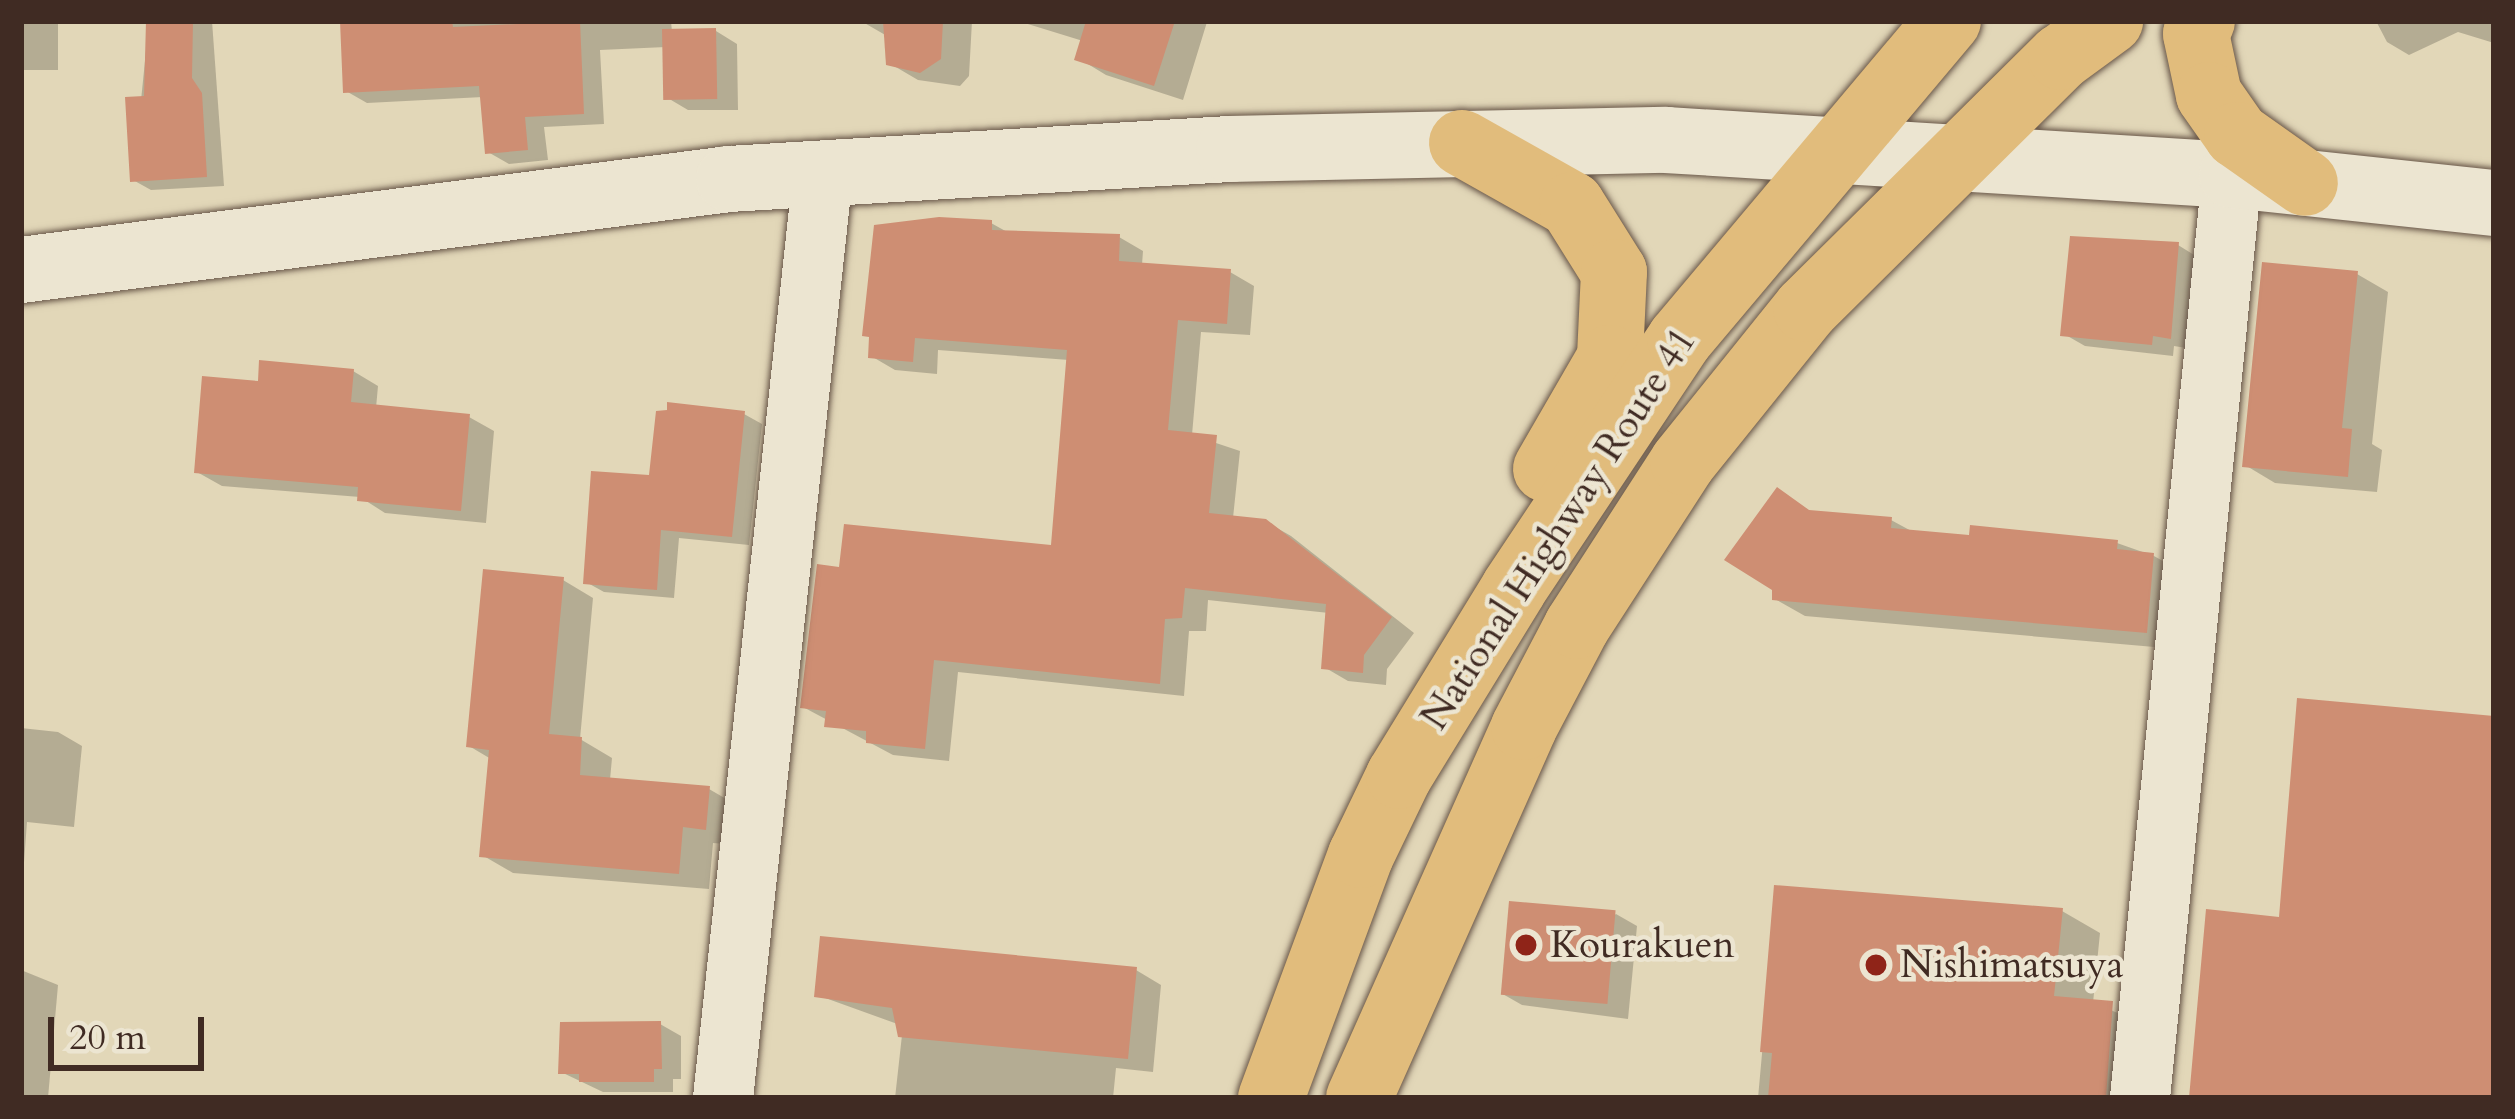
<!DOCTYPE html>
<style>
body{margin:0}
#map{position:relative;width:2515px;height:1119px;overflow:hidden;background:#e2d7b8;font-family:Cardo,serif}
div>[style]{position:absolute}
.shadow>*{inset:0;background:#0003;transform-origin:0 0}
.building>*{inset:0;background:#ce8e73;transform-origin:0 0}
.roads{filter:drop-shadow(0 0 3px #685648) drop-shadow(0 0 3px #685648)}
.minor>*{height:60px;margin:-30px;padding:0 30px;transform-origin:30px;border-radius:30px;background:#ece5d1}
.tertiary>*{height:66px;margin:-33px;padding:0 33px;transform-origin:33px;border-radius:33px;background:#ece5d1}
.trunk>*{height:66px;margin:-33px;padding:0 33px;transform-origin:33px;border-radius:33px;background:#e1bc7c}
.dots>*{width:33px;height:33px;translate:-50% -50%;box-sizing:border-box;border:6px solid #ece5d1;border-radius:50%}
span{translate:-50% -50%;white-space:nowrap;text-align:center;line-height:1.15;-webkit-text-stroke:9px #ece5d1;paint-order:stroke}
.street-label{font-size:39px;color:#402b23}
.poi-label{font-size:39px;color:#402b23}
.left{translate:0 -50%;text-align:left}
.frame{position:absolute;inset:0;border:24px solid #402b23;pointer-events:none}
.scale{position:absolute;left:48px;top:1017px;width:156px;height:54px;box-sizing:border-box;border:6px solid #402b23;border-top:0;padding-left:15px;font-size:36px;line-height:42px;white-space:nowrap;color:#402b23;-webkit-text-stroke:9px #ece5d1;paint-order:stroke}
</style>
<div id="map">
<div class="shadow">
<i style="left:21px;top:21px;width:37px;height:49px"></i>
<i style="clip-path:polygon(149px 21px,212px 21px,224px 186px,151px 190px,133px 180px)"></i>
<i style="clip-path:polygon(343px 21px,671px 21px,672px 32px,716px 31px,737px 44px,738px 110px,688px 110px,666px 97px,666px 47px,600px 50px,604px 124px,544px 127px,548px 160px,509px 164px,488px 152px,483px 97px,367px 103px,346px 91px)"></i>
<i style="clip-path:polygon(861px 21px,972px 21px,969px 76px,960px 86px,918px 80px,889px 63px,887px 36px)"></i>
<i style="clip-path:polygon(1018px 21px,1205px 21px,1207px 22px,1183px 100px,1106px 75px,1078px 58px,1083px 41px)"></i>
<i style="clip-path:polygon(2376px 21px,2494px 21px,2494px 43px,2458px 32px,2409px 55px,2387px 42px)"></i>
<i style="clip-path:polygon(991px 223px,1009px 233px,1119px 237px,1143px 251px,1142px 265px,1230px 272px,1254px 286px,1250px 335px,1201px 332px,1192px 435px,1240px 451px,1233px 518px,1265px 521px,1291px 536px,1414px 633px,1387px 669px,1386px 685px,1348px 681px,1324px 667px,1329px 613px,1208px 600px,1206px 631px,1189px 631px,1184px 696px,958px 672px,949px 761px,893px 755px,803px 707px,842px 570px,1054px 548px,1069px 360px,938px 350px,937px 374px,895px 370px,871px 356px)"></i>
<i style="clip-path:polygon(2178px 245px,2199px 258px,2192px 349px,2174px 346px,2173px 356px,2085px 346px,2064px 334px)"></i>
<i style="clip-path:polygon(2357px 274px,2388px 292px,2372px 444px,2382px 450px,2377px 492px,2275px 483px,2245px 465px)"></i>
<i style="clip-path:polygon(353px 371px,378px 386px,376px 408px,469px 417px,494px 431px,486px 523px,385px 513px,360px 497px,222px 486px,197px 472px,261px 385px)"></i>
<i style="clip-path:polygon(744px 414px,762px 424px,749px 545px,679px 538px,674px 598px,604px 592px,586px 582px,652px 478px)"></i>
<i style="clip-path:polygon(1778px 491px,1815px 514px,1891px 520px,1915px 533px,2117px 543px,2154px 556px,2184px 573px,2177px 649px,1805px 616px,1775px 599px)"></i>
<i style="clip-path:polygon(563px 580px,593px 598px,580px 739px,612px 758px,610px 780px,709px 789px,740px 807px,737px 845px,713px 843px,709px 889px,513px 873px,482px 855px,491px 759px,469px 746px)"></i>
<i style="clip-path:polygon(21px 728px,58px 732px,82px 746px,74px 827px,27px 822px,21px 903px)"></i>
<i style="clip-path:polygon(1777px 888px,2062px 911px,2100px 933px,2093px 1003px,2150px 1026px,2144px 1098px,1758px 1098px)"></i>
<i style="clip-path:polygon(1616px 914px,1637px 926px,1628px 1019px,1522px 1005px,1501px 993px)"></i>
<i style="clip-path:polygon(21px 970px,58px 985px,48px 1098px,21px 1096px)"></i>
<i style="clip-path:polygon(1136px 970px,1161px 985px,1153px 1072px,1116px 1068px,1113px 1098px,895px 1098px,903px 1026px,817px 995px)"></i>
<i style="clip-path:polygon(660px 1024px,681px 1036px,681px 1079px,673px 1079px,673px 1092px,603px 1092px,561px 1072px)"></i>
</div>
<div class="building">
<i style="clip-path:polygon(146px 21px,193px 21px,192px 78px,202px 93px,207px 177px,130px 182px,125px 97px,144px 96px)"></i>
<i style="clip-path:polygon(340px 21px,452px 21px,453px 27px,580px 21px,584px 114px,525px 117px,528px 150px,485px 154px,479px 86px,343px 93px)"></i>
<i style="clip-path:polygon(883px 21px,943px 21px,941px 59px,920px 73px,886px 65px)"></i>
<i style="clip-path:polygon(1086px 21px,1175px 21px,1154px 86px,1074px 60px)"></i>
<i style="left:716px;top:28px;width:71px;height:54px;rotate:89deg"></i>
<i style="clip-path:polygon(939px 217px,992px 220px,992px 230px,1120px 234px,1119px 261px,1231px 269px,1227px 324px,1178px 320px,1168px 430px,1217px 435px,1209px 513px,1266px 519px,1392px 617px,1364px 655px,1363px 673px,1321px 669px,1326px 604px,1185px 588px,1182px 618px,1165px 619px,1160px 684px,934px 660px,925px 749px,866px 743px,866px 731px,824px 727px,826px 711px,800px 708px,817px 564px,839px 567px,844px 524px,1051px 545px,1067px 350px,915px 338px,913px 362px,868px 358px,869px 337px,862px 336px,874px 225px)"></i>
<i style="clip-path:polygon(2070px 236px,2179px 242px,2171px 339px,2153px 336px,2152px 345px,2060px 336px)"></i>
<i style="clip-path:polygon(2262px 262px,2358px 271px,2342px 428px,2352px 429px,2348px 477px,2242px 467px)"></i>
<i style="clip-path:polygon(259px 360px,354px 369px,351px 402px,470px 414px,461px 511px,357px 501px,358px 487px,194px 473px,202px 376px,258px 381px)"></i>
<i style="clip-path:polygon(667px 402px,745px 411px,732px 537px,661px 530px,657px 590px,583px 584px,591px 471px,649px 475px,656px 411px,667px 410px)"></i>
<i style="clip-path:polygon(1777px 487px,1809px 510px,1892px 517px,1891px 528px,1969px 535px,1970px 525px,2118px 540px,2117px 549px,2154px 553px,2147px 633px,1772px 600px,1772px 590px,1724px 560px)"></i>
<i style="clip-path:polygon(483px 569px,564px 577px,549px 734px,582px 737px,580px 775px,710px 786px,706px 830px,683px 827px,679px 874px,479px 857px,489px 750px,466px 747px)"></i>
<i style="clip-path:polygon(2297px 698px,2494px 716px,2494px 1098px,2189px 1098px,2206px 909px,2279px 917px)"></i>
<i style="clip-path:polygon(1774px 885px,2063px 908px,2054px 996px,2113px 1001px,2106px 1098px,1768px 1098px,1772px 1053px,1760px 1052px)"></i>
<i style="left:1509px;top:901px;width:107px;height:94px;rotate:5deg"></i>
<i style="clip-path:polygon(820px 936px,1137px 967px,1128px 1059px,898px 1037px,892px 1008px,814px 997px)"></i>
<i style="clip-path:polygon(661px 1021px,662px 1069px,654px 1069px,654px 1082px,579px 1082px,579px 1074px,558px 1074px,560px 1022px)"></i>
</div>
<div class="roads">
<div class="minor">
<i style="left:723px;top:1098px;width:930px;rotate:-83.83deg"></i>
<i style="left:2140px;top:1098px;width:928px;rotate:-84.31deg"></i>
</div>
<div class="tertiary">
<i style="left:21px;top:270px;width:714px;rotate:-7.32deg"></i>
<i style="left:729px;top:179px;width:501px;rotate:-3.43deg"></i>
<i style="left:1229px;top:149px;width:437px;rotate:-1.2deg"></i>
<i style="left:1666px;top:140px;width:567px;rotate:3.54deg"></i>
<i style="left:2232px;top:175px;width:263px;rotate:6.1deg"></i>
</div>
<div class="trunk">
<i style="left:2202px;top:21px;width:14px;rotate:115deg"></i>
<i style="left:2196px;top:34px;width:62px;rotate:78deg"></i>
<i style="left:2209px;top:95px;width:49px;rotate:55deg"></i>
<i style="left:2237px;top:135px;width:83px;rotate:35.2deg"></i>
<i style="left:1462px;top:143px;width:126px;rotate:29.4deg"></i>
<i style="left:1572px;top:205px;width:79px;rotate:57.9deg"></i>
<i style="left:1614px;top:272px;width:86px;rotate:92.7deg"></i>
<i style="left:1610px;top:358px;width:128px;rotate:120deg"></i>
<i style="left:1271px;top:1098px;width:259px;rotate:-69.7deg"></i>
<i style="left:1361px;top:855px;width:88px;rotate:-64.3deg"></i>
<i style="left:1399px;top:776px;width:220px;rotate:-58.5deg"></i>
<i style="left:1514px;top:588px;width:299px;rotate:-56.3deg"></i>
<i style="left:1680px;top:339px;width:416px;rotate:-49.9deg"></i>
<i style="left:1359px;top:1098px;width:406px;rotate:-66deg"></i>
<i style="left:1524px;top:727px;width:114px;rotate:-62.3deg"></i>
<i style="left:1577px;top:626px;width:195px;rotate:-57.1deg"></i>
<i style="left:1683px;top:462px;width:196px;rotate:-51.2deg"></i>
<i style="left:1806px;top:309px;width:359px;rotate:-44.7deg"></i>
<i style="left:2061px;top:57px;width:61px;rotate:-36.3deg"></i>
</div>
</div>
<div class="dots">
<i style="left:1526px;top:945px;background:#8f2418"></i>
<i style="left:1876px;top:965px;background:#8f2418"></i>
</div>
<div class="street-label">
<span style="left:1559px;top:529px;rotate:-57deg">National Highway Route 41</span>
</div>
<div class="poi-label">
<span class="left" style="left:1550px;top:945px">Kourakuen</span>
<span class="left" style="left:1900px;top:965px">Nishimatsuya</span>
</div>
<div class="frame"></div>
<div class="scale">20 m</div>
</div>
